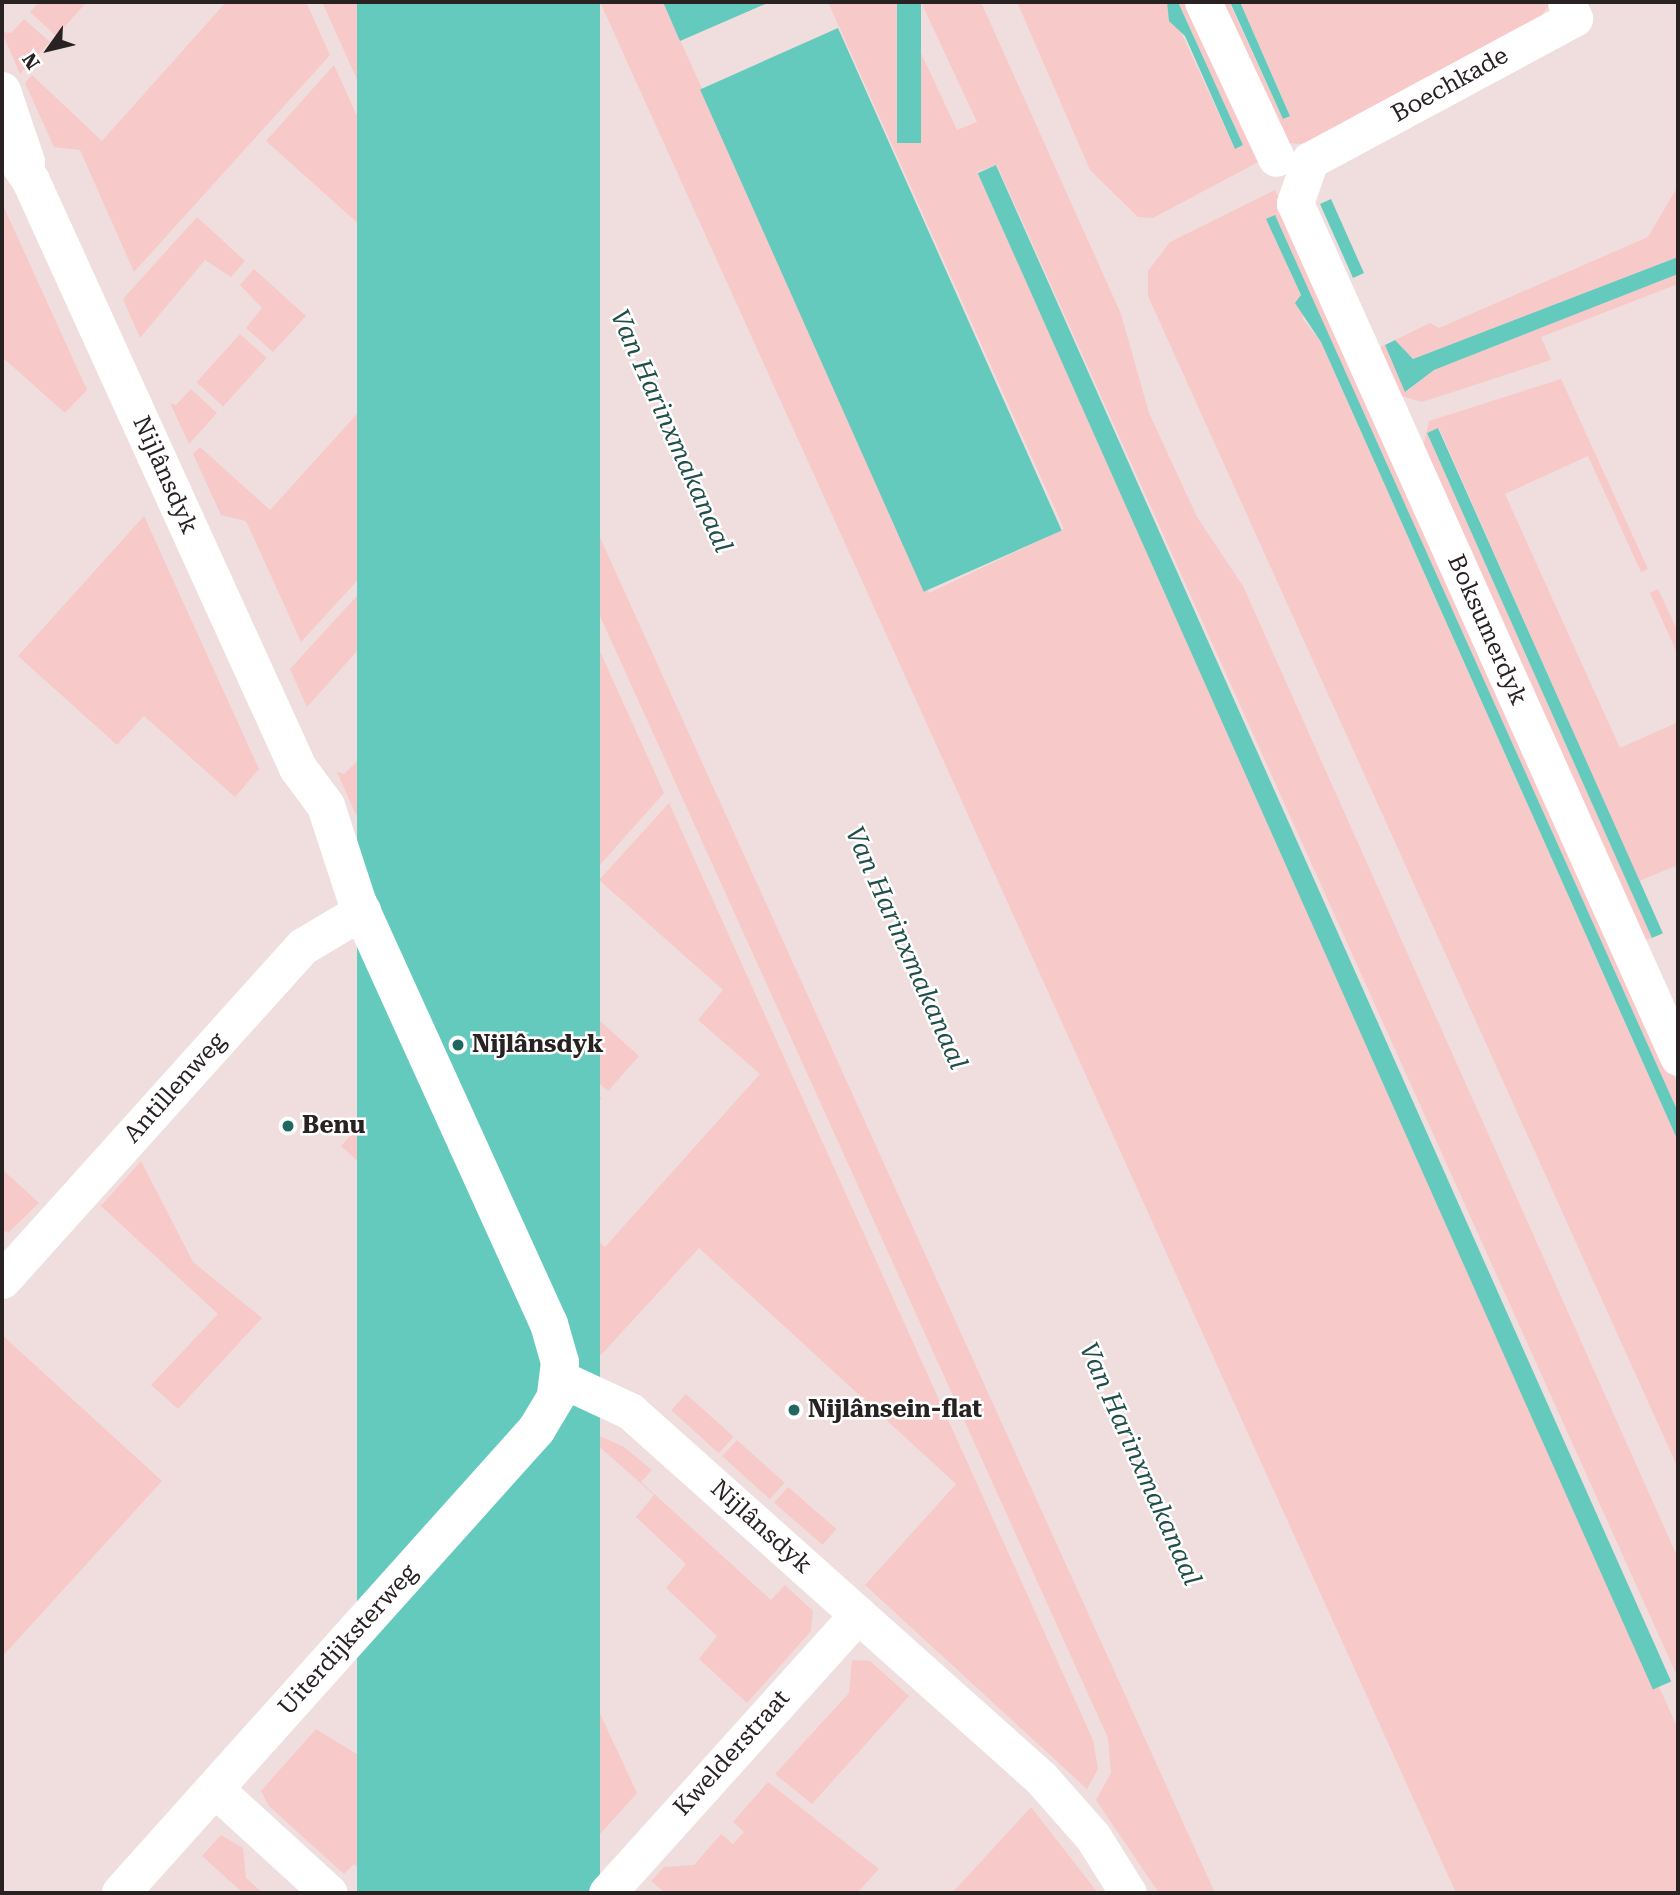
<!DOCTYPE html>
<meta charset="utf-8">
<style>
body{margin:0}
#map{position:relative;width:1680px;height:1895px;overflow:hidden;background:#f0dede;font-family:"Roboto Serif",serif}
div>[style]{position:absolute}
.green>*{inset:0;background:#f7c9c8;transform-origin:0 0}
.water>*{inset:0;background:#65cabe;transform-origin:0 0}
.street>*{height:37px;margin:-18.5px;padding:0 18.5px;transform-origin:18.5px;border-radius:18.5px;background:#fff}
.secondary>*{height:38px;margin:-19px;padding:0 19px;transform-origin:19px;border-radius:19px;background:#fff}
.dots>*{width:19px;height:19px;translate:-50% -50%;box-sizing:border-box;border:4px solid #fff;border-radius:50%}
span{translate:-50% -50%;white-space:nowrap;text-align:center;line-height:1.15;-webkit-text-stroke:5px #fff;paint-order:stroke}
.street-label{font-size:24px;color:#282222}
.poi-label{font-size:24px;color:#282222;font-weight:700}
.left{translate:0 -50%;text-align:left}
.water-label{font-size:26px;color:#204e48;font-style:italic}
.frame{position:absolute;inset:0;border:4px solid #282222;pointer-events:none}
.north{position:absolute;left:14px;top:14px;width:70px;height:70px;-webkit-text-stroke:5px #fff;paint-order:stroke;rotate:236deg;font-size:19px;font-weight:700;line-height:28px;text-align:center;color:#282222}
.north::after{content:'';display:block;margin:auto;width:24px;height:32px;background:#282222;clip-path:polygon(50% 0,100% 100%,50% 72%,0 100%)}
</style>
<div id="map">
<div class="green">
<i style="clip-path:polygon(39px 2px,87px 2px,56px 36px,30px 12px)"></i>
<i style="clip-path:polygon(226px 2px,306px 2px,330px 55px,134px 272px,80px 150px,54px 147px,25px 83px,32px 75px,102px 141px)"></i>
<i style="clip-path:polygon(322px 2px,357px 2px,1215px 1893px,1159px 1893px,1096px 1800px,1111px 1773px,1108px 1738px)"></i>
<i style="clip-path:polygon(600px 2px,663px 2px,929px 593px,1064px 529px,828px 2px,897px 2px,957px 130px,977px 122px,921px 2px,981px 2px,1121px 314px,1149px 413px,1197px 517px,1243px 586px,1678px 1558px,1678px 1678px,997px 165px,977px 172px,1678px 1729px,1678px 1893px,1456px 1893px)"></i>
<i style="clip-path:polygon(1017px 2px,1167px 2px,1235px 149px,1243px 145px,1178px 2px,1190px 2px,1262px 160px,1153px 218px,1138px 217px,1090px 170px)"></i>
<i style="clip-path:polygon(1215px 2px,1229px 2px,1283px 119px,1290px 115px,1240px 2px,1551px 3px,1532px 28px,1305px 144px,1279px 143px)"></i>
<i style="clip-path:polygon(24px 19px,50px 42px,20px 74px,2px 32px,11px 33px)"></i>
<i style="clip-path:polygon(334px 65px,498px 427px,301px 642px,246px 521px,221px 515px,193px 454px,200px 447px,270px 510px,425px 339px,363px 284px,390px 252px,266px 141px)"></i>
<i style="clip-path:polygon(1678px 186px,1678px 257px,1413px 359px,1395px 340px,1430px 323px,1439px 328px,1648px 237px)"></i>
<i style="clip-path:polygon(1275px 190px,1678px 1085px,1678px 1112px,1275px 216px,1267px 219px,1301px 296px,1303px 319px,1321px 342px,1678px 1141px,1678px 1468px,1148px 296px,1148px 271px,1170px 242px)"></i>
<i style="clip-path:polygon(2px 203px,87px 390px,65px 413px,2px 357px)"></i>
<i style="clip-path:polygon(197px 217px,245px 261px,231px 277px,205px 260px,140px 338px,123px 299px)"></i>
<i style="clip-path:polygon(254px 269px,306px 316px,273px 352px,246px 328px,262px 308px,240px 285px)"></i>
<i style="clip-path:polygon(1678px 274px,1678px 284px,1541px 337px,1551px 360px,1422px 402px,1398px 395px,1373px 350px,1385px 345px,1406px 392px,1434px 370px)"></i>
<i style="left:240px;top:334px;width:36px;height:65px;rotate:42deg"></i>
<i style="clip-path:polygon(1561px 379px,1648px 569px,1641px 572px,1588px 456px,1505px 494px,1620px 748px,1678px 722px,1678px 865px,1639px 881px,1439px 428px,1427px 433px,1652px 938px,1638px 943px,1422px 451px,1429px 421px)"></i>
<i style="clip-path:polygon(191px 389px,217px 413px,189px 444px,170px 403px,176px 405px)"></i>
<i style="clip-path:polygon(503px 437px,664px 793px,469px 1012px,414px 891px,390px 890px,361px 825px,369px 816px,434px 877px,593px 708px,532px 653px,559px 621px,434px 512px)"></i>
<i style="clip-path:polygon(144px 516px,259px 769px,235px 797px,144px 716px,117px 745px,18px 656px)"></i>
<i style="clip-path:polygon(365px 587px,417px 635px,402px 651px,376px 630px,307px 707px,290px 669px)"></i>
<i style="clip-path:polygon(1658px 589px,1678px 632px,1678px 655px,1650px 593px)"></i>
<i style="clip-path:polygon(429px 645px,475px 687px,442px 722px,416px 697px,430px 678px,413px 662px)"></i>
<i style="left:409px;top:704px;width:37px;height:66px;rotate:43deg"></i>
<i style="clip-path:polygon(358px 760px,384px 785px,356px 815px,337px 772px,344px 774px)"></i>
<i style="clip-path:polygon(669px 803px,1093px 1740px,1098px 1769px,1087px 1789px,865px 1585px,956px 1484px,699px 1248px,601px 1355px,593px 1350px,529px 1196px,537px 1186px,605px 1247px,760px 1074px,698px 1020px,723px 990px,599px 880px)"></i>
<i style="clip-path:polygon(530px 958px,581px 1003px,567px 1018px,541px 999px,474px 1075px,458px 1040px)"></i>
<i style="clip-path:polygon(591px 1013px,639px 1056px,608px 1091px,581px 1067px,596px 1049px,578px 1029px)"></i>
<i style="left:575px;top:1074px;width:36px;height:65px;rotate:42deg"></i>
<i style="clip-path:polygon(400px 1089px,462px 1226px,448px 1242px,341px 1146px,376px 1107px,368px 1098px)"></i>
<i style="clip-path:polygon(526px 1129px,553px 1154px,524px 1186px,505px 1143px,514px 1144px)"></i>
<i style="clip-path:polygon(141px 1161px,193px 1262px,262px 1318px,178px 1409px,151px 1385px,218px 1314px,101px 1206px)"></i>
<i style="clip-path:polygon(2px 1169px,39px 1203px,9px 1232px,2px 1231px)"></i>
<i style="clip-path:polygon(486px 1271px,525px 1361px,523px 1390px,514px 1403px,495px 1387px,502px 1371px,483px 1329px,456px 1305px)"></i>
<i style="clip-path:polygon(2px 1335px,162px 1481px,2px 1657px)"></i>
<i style="left:686px;top:1394px;width:64px;height:22px;rotate:42deg"></i>
<i style="clip-path:polygon(582px 1428px,624px 1447px,652px 1470px,641px 1482px,771px 1600px,785px 1585px,813px 1611px,811px 1631px,747px 1703px,699px 1659px,717px 1636px,666px 1588px,686px 1564px,636px 1517px,654px 1495px,594px 1442px,561px 1457px)"></i>
<i style="left:737px;top:1440px;width:64px;height:22px;rotate:42deg"></i>
<i style="left:788px;top:1487px;width:64px;height:21px;rotate:41deg"></i>
<i style="clip-path:polygon(520px 1542px,637px 1793px,575px 1862px,576px 1893px,502px 1826px,481px 1847px,429px 1801px,364px 1873px,354px 1864px,344px 1874px,269px 1806px,261px 1791px,316px 1729px,360px 1756px,366px 1750px,404px 1784px,465px 1716px,389px 1647px,393px 1642px,410px 1656px,506px 1549px,511px 1552px)"></i>
<i style="clip-path:polygon(852px 1660px,870px 1661px,909px 1696px,812px 1804px,775px 1774px,849px 1693px)"></i>
<i style="clip-path:polygon(768px 1782px,879px 1869px,857px 1893px,665px 1893px,651px 1881px,664px 1867px,694px 1865px,721px 1834px,733px 1844px,744px 1832px,733px 1822px)"></i>
<i style="clip-path:polygon(1031px 1807px,1098px 1893px,952px 1893px)"></i>
<i style="clip-path:polygon(221px 1835px,243px 1848px,246px 1878px,263px 1893px,243px 1893px,202px 1856px)"></i>
</div>
<div class="water">
<i style="left:357px;top:2px;width:243px;height:2077px"></i>
<i style="clip-path:polygon(663px 2px,770px 2px,680px 41px)"></i>
<i style="left:897px;top:2px;width:24px;height:141px"></i>
<i style="clip-path:polygon(1167px 2px,1178px 2px,1243px 145px,1235px 149px,1185px 36px,1169px 21px)"></i>
<i style="clip-path:polygon(1230px 2px,1240px 2px,1290px 116px,1283px 119px)"></i>
<i style="left:838px;top:28px;width:550px;height:151px;rotate:66deg"></i>
<i style="left:996px;top:165px;width:1660px;height:20px;rotate:66deg"></i>
<i style="left:1331px;top:199px;width:81px;height:12px;rotate:66deg"></i>
<i style="clip-path:polygon(1275px 215px,1678px 1112px,1678px 1141px,1321px 342px,1295px 303px,1301px 295px,1266px 219px)"></i>
<i style="clip-path:polygon(1678px 257px,1678px 274px,1434px 370px,1405px 392px,1385px 345px,1395px 340px,1413px 359px)"></i>
<i style="left:1438px;top:428px;width:553px;height:12px;rotate:66deg"></i>
</div>
<div class="street">
<i style="left:1203px;top:2px;width:172px;rotate:64.9deg"></i>
<i style="left:1566px;top:2px;width:18px;rotate:63deg"></i>
<i style="left:1574px;top:18px;width:300px;rotate:151.7deg"></i>
<i style="left:1310px;top:160px;width:46px;rotate:109.2deg"></i>
<i style="left:1295px;top:203px;width:936px;rotate:65.84deg"></i>
<i style="left:2px;top:1280px;width:450px;rotate:-48deg"></i>
<i style="left:303px;top:946px;width:69px;rotate:-30.7deg"></i>
<i style="left:561px;top:1379px;width:76px;rotate:24.9deg"></i>
<i style="left:630px;top:1411px;width:551px;rotate:41.76deg"></i>
<i style="left:1041px;top:1778px;width:79px;rotate:48.6deg"></i>
<i style="left:1093px;top:1837px;width:66px;rotate:58deg"></i>
<i style="left:215px;top:1789px;width:154px;rotate:42.4deg"></i>
<i style="left:607px;top:1893px;width:375px;rotate:-48deg"></i>
</div>
<div class="secondary">
<i style="left:2px;top:91px;width:75px;rotate:71.3deg"></i>
<i style="left:2px;top:137px;width:53px;rotate:56.6deg"></i>
<i style="left:31px;top:181px;width:645px;rotate:65.54deg"></i>
<i style="left:298px;top:768px;width:47px;rotate:53.6deg"></i>
<i style="left:326px;top:806px;width:100px;rotate:71.9deg"></i>
<i style="left:357px;top:901px;width:465px;rotate:65.6deg"></i>
<i style="left:549px;top:1324px;width:40px;rotate:74deg"></i>
<i style="left:560px;top:1362px;width:35px;rotate:97deg"></i>
<i style="left:556px;top:1397px;width:37px;rotate:121deg"></i>
<i style="left:537px;top:1429px;width:623px;rotate:131.88deg"></i>
</div>
<div class="dots">
<i style="left:458px;top:1045px;background:#1e6860"></i>
<i style="left:288px;top:1126px;background:#1e6860"></i>
<i style="left:794px;top:1410px;background:#1e6860"></i>
</div>
<div class="street-label">
<span style="left:1450px;top:85px;rotate:-29deg">Boechkade</span>
<span style="left:165px;top:475px;rotate:66deg">Nijlânsdyk</span>
<span style="left:1487px;top:630px;rotate:66deg">Boksumerdyk</span>
<span style="left:175px;top:1088px;rotate:-48deg">Antillenweg</span>
<span style="left:761px;top:1527px;rotate:42deg">Nijlânsdyk</span>
<span style="left:348px;top:1640px;rotate:-48deg">Uiterdijksterweg</span>
<span style="left:732px;top:1753px;rotate:-48deg">Kwelderstraat</span>
</div>
<div class="poi-label">
<span class="left" style="left:472px;top:1045px">Nijlânsdyk</span>
<span class="left" style="left:302px;top:1126px">Benu</span>
<span class="left" style="left:808px;top:1410px">Nijlânsein-flat</span>
</div>
<div class="water-label">
<span style="left:671px;top:431px;rotate:66deg">Van Harinxmakanaal</span>
<span style="left:906px;top:948px;rotate:66deg">Van Harinxmakanaal</span>
<span style="left:1140px;top:1464px;rotate:66deg">Van Harinxmakanaal</span>
</div>
<div class="frame"></div>
<div class="north">N</div>
</div>
